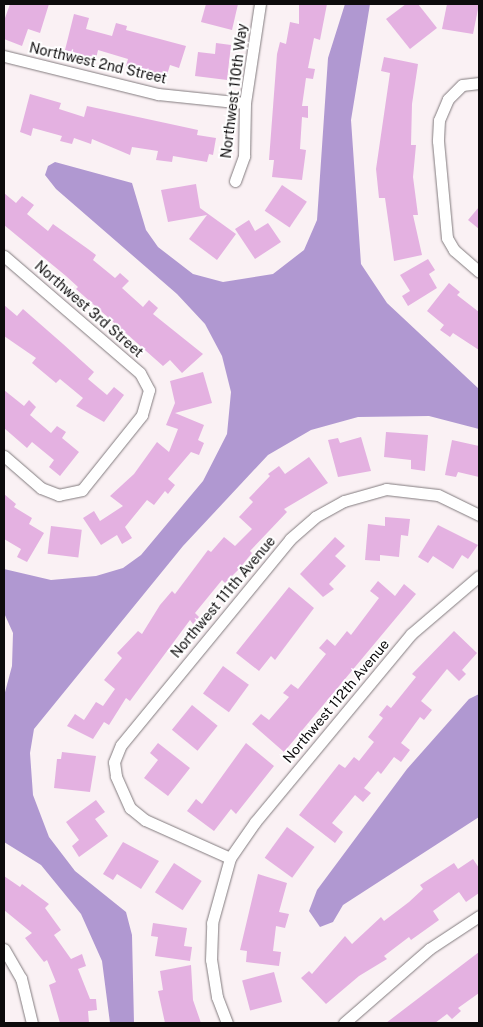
<!DOCTYPE html>
<style>
body{margin:0}
#map{position:relative;width:483px;height:1027px;overflow:hidden;background:#faf1f4;font-family:"Public Sans",sans-serif}
div>[style]{position:absolute}
.water>*{inset:0;background:#b098d1}
.building>*{inset:0;background:#e4b1e1;transform-origin:0 0}
.roads{filter:drop-shadow(0 0 1px #827b7e) drop-shadow(0 0 1px #827b7e)}
.minor>*{height:11px;margin:-5.5px;padding:0 5.5px;transform-origin:5.5px;border-radius:5.5px;background:#fff}
span{translate:-50% -50%;white-space:nowrap;text-align:center;line-height:1.15;-webkit-text-stroke:4px #fff;paint-order:stroke}
.street-label{font-size:14px;color:#0d0b0c}
.frame{position:absolute;inset:0;border:5px solid #0d0b0c;pointer-events:none}
</style>
<div id="map">
<div class="water">
<i style="clip-path:polygon(345px 4px,370px 4px,351px 120px,361px 264px,387px 303px,479px 389px,479px 429px,429px 416px,358px 417px,311px 430px,268px 455px,183px 546px,34px 729px,30px 753px,33px 795px,49px 837px,75px 871px,126px 912px,132px 935px,134px 1023px,110px 1023px,102px 961px,81px 914px,41px 865px,4px 842px,4px 696px,12px 666px,13px 633px,4px 613px,4px 569px,51px 580px,96px 576px,123px 568px,141px 555px,203px 481px,227px 434px,231px 392px,222px 356px,205px 324px,177px 294px,56px 189px,45px 175px,48px 166px,55px 162px,132px 183px,146px 230px,158px 247px,193px 274px,223px 282px,273px 274px,304px 250px,317px 220px,328px 58px)"></i>
<i style="clip-path:polygon(479px 694px,479px 817px,343px 905px,333px 922px,320px 927px,309px 911px,317px 890px,407px 769px,469px 699px)"></i>
</div>
<div class="building">
<i style="clip-path:polygon(10px 4px,49px 4px,40px 33px,28px 29px,22px 46px,4px 39px,4px 21px)"></i>
<i style="clip-path:polygon(206px 4px,238px 4px,232px 30px,201px 22px)"></i>
<i style="clip-path:polygon(299px 4px,327px 4px,320px 40px,314px 38px,308px 68px,315px 69px,313px 79px,306px 78px,302px 106px,308px 106px,308px 118px,302px 117px,300px 149px,306px 150px,302px 180px,272px 177px,274px 160px,269px 160px,277px 54px,280px 42px,286px 44px,290px 22px,299px 24px)"></i>
<i style="clip-path:polygon(406px 4px,418px 4px,437px 28px,410px 49px,386px 19px)"></i>
<i style="clip-path:polygon(447px 4px,479px 4px,473px 34px,442px 29px)"></i>
<i style="clip-path:polygon(74px 14px,89px 18px,86px 29px,112px 36px,116px 23px,127px 26px,126px 30px,186px 46px,179px 68px,170px 65px,167px 75px,126px 66px,128px 59px,98px 50px,96px 59px,65px 50px)"></i>
<i style="clip-path:polygon(216px 43px,231px 45px,227px 80px,195px 76px,198px 52px,215px 54px)"></i>
<i style="clip-path:polygon(384px 57px,418px 64px,412px 104px,411px 145px,416px 145px,413px 177px,418px 215px,413px 215px,422px 255px,394px 261px,385px 198px,379px 198px,376px 169px,390px 73px,381px 71px)"></i>
<i style="clip-path:polygon(30px 94px,61px 103px,59px 109px,84px 117px,87px 106px,198px 130px,197px 135px,216px 138px,213px 155px,209px 154px,207px 162px,173px 156px,172px 162px,156px 160px,158px 151px,132px 147px,130px 155px,92px 139px,91px 144px,74px 138px,72px 144px,60px 141px,62px 136px,33px 128px,31px 136px,20px 132px)"></i>
<i style="clip-path:polygon(196px 184px,200px 208px,236px 234px,217px 260px,189px 239px,207px 215px,168px 222px,161px 190px)"></i>
<i style="left:282px;top:185px;width:30px;height:31px;rotate:34deg"></i>
<i style="clip-path:polygon(4px 193px,16px 203px,22px 196px,34px 205px,27px 214px,48px 231px,53px 224px,88px 249px,96px 255px,93px 260px,115px 278px,120px 273px,129px 281px,122px 288px,143px 307px,149px 300px,158px 308px,153px 314px,203px 354px,182px 373px,170px 360px,163px 366px,76px 289px,78px 287px,66px 276px,4px 225px)"></i>
<i style="clip-path:polygon(479px 207px,479px 229px,468px 220px)"></i>
<i style="clip-path:polygon(249px 220px,255px 231px,268px 223px,281px 242px,255px 259px,235px 229px)"></i>
<i style="clip-path:polygon(428px 259px,435px 270px,429px 274px,437px 288px,408px 306px,402px 296px,410px 291px,400px 275px)"></i>
<i style="clip-path:polygon(449px 283px,460px 292px,457px 295px,479px 312px,479px 350px,453px 333px,450px 337px,440px 330px,444px 325px,427px 311px)"></i>
<i style="clip-path:polygon(4px 305px,17px 316px,23px 309px,63px 344px,94px 372px,88px 379px,107px 395px,114px 387px,124px 395px,104px 422px,76px 406px,83px 398px,60px 379px,56px 383px,32px 363px,36px 358px,4px 336px)"></i>
<i style="clip-path:polygon(203px 372px,212px 403px,175px 413px,204px 425px,198px 440px,204px 443px,199px 455px,191px 452px,168px 479px,175px 485px,168px 494px,165px 491px,154px 505px,147px 500px,125px 527px,132px 538px,122px 544px,117px 535px,101px 545px,83px 518px,94px 511px,100px 521px,123px 506px,110px 496px,134px 474px,157px 442px,169px 452px,178px 429px,166px 425px,175px 403px,170px 381px)"></i>
<i style="clip-path:polygon(4px 390px,24px 406px,29px 400px,36px 407px,30px 415px,51px 433px,57px 426px,66px 432px,62px 438px,79px 452px,60px 476px,49px 467px,54px 460px,32px 442px,27px 448px,4px 428px)"></i>
<i style="clip-path:polygon(386px 432px,428px 435px,425px 471px,411px 469px,411px 460px,384px 457px)"></i>
<i style="clip-path:polygon(361px 437px,371px 471px,338px 477px,328px 440px,338px 438px,340px 443px)"></i>
<i style="clip-path:polygon(452px 440px,479px 446px,479px 477px,458px 472px,456px 477px,445px 475px)"></i>
<i style="clip-path:polygon(309px 457px,328px 483px,284px 509px,287px 512px,250px 551px,252px 553px,239px 569px,225px 583px,222px 580px,195px 613px,199px 617px,193px 624px,190px 620px,130px 701px,126px 698px,109px 725px,104px 722px,93px 739px,67px 726px,75px 714px,84px 720px,96px 702px,103px 706px,115px 689px,104px 680px,122px 658px,117px 653px,138px 631px,142px 634px,160px 605px,172px 591px,175px 594px,208px 550px,211px 552px,224px 537px,235px 546px,252px 529px,239px 517px,253px 502px,249px 498px,270px 476px,268px 474px,279px 466px,285px 474px)"></i>
<i style="clip-path:polygon(4px 494px,16px 504px,14px 507px,32px 518px,29px 524px,44px 533px,27px 562px,17px 557px,21px 549px,4px 539px)"></i>
<i style="clip-path:polygon(385px 517px,410px 519px,408px 536px,401px 535px,399px 557px,380px 555px,380px 561px,365px 560px,368px 524px,385px 526px)"></i>
<i style="clip-path:polygon(438px 525px,478px 545px,468px 559px,462px 555px,453px 569px,433px 556px,428px 563px,418px 557px)"></i>
<i style="left:51px;top:526px;width:31px;height:28px;rotate:7deg"></i>
<i style="clip-path:polygon(335px 537px,345px 546px,335px 556px,346px 566px,329px 584px,334px 589px,323px 597px,300px 574px)"></i>
<i style="clip-path:polygon(378px 581px,395px 596px,404px 584px,416px 594px,284px 752px,252px 724px,261px 714px,269px 720px,289px 697px,283px 693px,291px 684px,298px 689px,326px 654px,319px 648px,327px 639px,335px 646px,347px 631px,351px 635px,379px 598px,370px 591px)"></i>
<i style="clip-path:polygon(289px 587px,314px 608px,275px 660px,271px 656px,259px 671px,236px 653px)"></i>
<i style="clip-path:polygon(454px 631px,477px 653px,462px 670px,466px 674px,459px 681px,447px 669px,421px 701px,432px 710px,424px 720px,420px 717px,401px 743px,410px 750px,401px 762px,394px 757px,381px 774px,378px 771px,364px 788px,371px 793px,363px 802px,355px 795px,332px 823px,343px 832px,335px 843px,299px 815px,339px 764px,345px 768px,354px 757px,359px 761px,374px 742px,368px 737px,383px 718px,379px 715px,387px 705px,391px 708px,416px 677px,412px 674px)"></i>
<i style="left:223px;top:666px;width:32px;height:34px;rotate:36deg"></i>
<i style="left:192px;top:705px;width:33px;height:32px;rotate:39deg"></i>
<i style="clip-path:polygon(158px 743px,190px 768px,168px 796px,144px 778px,158px 760px,150px 753px)"></i>
<i style="clip-path:polygon(246px 743px,274px 766px,236px 814px,231px 809px,214px 831px,187px 811px,196px 799px,202px 804px)"></i>
<i style="clip-path:polygon(62px 752px,96px 756px,90px 792px,54px 788px,57px 759px,61px 759px)"></i>
<i style="clip-path:polygon(96px 800px,105px 812px,95px 819px,108px 836px,79px 857px,72px 846px,79px 840px,66px 822px)"></i>
<i style="left:287px;top:827px;width:34px;height:38px;rotate:36deg"></i>
<i style="clip-path:polygon(123px 842px,159px 861px,141px 889px,117px 874px,113px 880px,103px 874px)"></i>
<i style="clip-path:polygon(473px 859px,479px 868px,479px 893px,466px 902px,459px 892px,433px 911px,439px 920px,411px 940px,409px 937px,384px 956px,387px 959px,359px 976px,326px 1004px,301px 978px,309px 971px,312px 974px,345px 936px,352px 944px,381px 917px,384px 921px,409px 902px,423px 889px,420px 885px,454px 863px,458px 869px)"></i>
<i style="left:174px;top:863px;width:33px;height:35px;rotate:33deg"></i>
<i style="clip-path:polygon(258px 874px,287px 883px,279px 912px,289px 914px,285px 928px,276px 926px,273px 951px,281px 952px,279px 966px,246px 962px,247px 951px,240px 950px)"></i>
<i style="clip-path:polygon(4px 876px,20px 887px,22px 884px,49px 904px,45px 908px,61px 930px,54px 935px,71px 959px,82px 954px,86px 966px,78px 969px,90px 999px,96px 999px,97px 1010px,88px 1011px,89px 1023px,60px 1023px,49px 985px,56px 982px,47px 960px,44px 962px,25px 938px,32px 933px,4px 910px)"></i>
<i style="clip-path:polygon(153px 923px,187px 928px,184px 946px,192px 947px,190px 961px,155px 956px,158px 937px,151px 936px)"></i>
<i style="clip-path:polygon(479px 952px,479px 993px,458px 1008px,461px 1011px,452px 1019px,447px 1014px,435px 1023px,386px 1023px)"></i>
<i style="clip-path:polygon(191px 965px,193px 1000px,201px 1023px,165px 1023px,158px 991px,163px 990px,160px 971px)"></i>
<i style="left:274px;top:972px;width:31px;height:33px;rotate:75deg"></i>
</div>
<div class="roads">
<div class="minor">
<i style="left:4px;top:56px;width:159px;rotate:13.9deg"></i>
<i style="left:158px;top:94px;width:87px;rotate:5.9deg"></i>
<i style="left:479px;top:83px;width:17px;rotate:173deg"></i>
<i style="left:462px;top:85px;width:20px;rotate:135deg"></i>
<i style="left:448px;top:99px;width:23px;rotate:113deg"></i>
<i style="left:439px;top:120px;width:21px;rotate:93deg"></i>
<i style="left:438px;top:141px;width:97px;rotate:84.7deg"></i>
<i style="left:447px;top:238px;width:14px;rotate:60deg"></i>
<i style="left:454px;top:250px;width:33px;rotate:41deg"></i>
<i style="left:235px;top:181px;width:27px;rotate:-70deg"></i>
<i style="left:244px;top:156px;width:53px;rotate:-88.9deg"></i>
<i style="left:245px;top:103px;width:100px;rotate:-81.4deg"></i>
<i style="left:4px;top:256px;width:179px;rotate:40.7deg"></i>
<i style="left:140px;top:373px;width:19px;rotate:62deg"></i>
<i style="left:149px;top:390px;width:26px;rotate:106deg"></i>
<i style="left:142px;top:415px;width:96px;rotate:128.7deg"></i>
<i style="left:82px;top:490px;width:24px;rotate:168deg"></i>
<i style="left:59px;top:495px;width:19px;rotate:-159deg"></i>
<i style="left:41px;top:488px;width:49px;rotate:-139.1deg"></i>
<i style="left:230px;top:858px;width:93px;rotate:-155.9deg"></i>
<i style="left:145px;top:820px;width:19px;rotate:-141deg"></i>
<i style="left:130px;top:808px;width:35px;rotate:-114deg"></i>
<i style="left:116px;top:776px;width:14px;rotate:-98deg"></i>
<i style="left:114px;top:762px;width:18px;rotate:-68deg"></i>
<i style="left:121px;top:745px;width:266px;rotate:-50.6deg"></i>
<i style="left:290px;top:539px;width:33px;rotate:-41deg"></i>
<i style="left:315px;top:517px;width:33px;rotate:-29deg"></i>
<i style="left:344px;top:501px;width:44px;rotate:-15.9deg"></i>
<i style="left:386px;top:489px;width:52px;rotate:6.6deg"></i>
<i style="left:438px;top:495px;width:46px;rotate:26deg"></i>
<i style="left:4px;top:949px;width:34px;rotate:60deg"></i>
<i style="left:21px;top:978px;width:46px;rotate:76.3deg"></i>
<i style="left:227px;top:1023px;width:28px;rotate:-111deg"></i>
<i style="left:217px;top:997px;width:37px;rotate:-99deg"></i>
<i style="left:211px;top:960px;width:37px;rotate:-88deg"></i>
<i style="left:212px;top:923px;width:67px;rotate:-74.5deg"></i>
<i style="left:230px;top:858px;width:44px;rotate:-55.2deg"></i>
<i style="left:255px;top:822px;width:244px;rotate:-50.3deg"></i>
<i style="left:411px;top:634px;width:89px;rotate:-40.5deg"></i>
<i style="left:344px;top:1023px;width:113px;rotate:-41deg"></i>
<i style="left:429px;top:949px;width:60px;rotate:-33.4deg"></i>
</div>
</div>
<div class="street-label">
<span style="left:98px;top:63px;rotate:13deg">Northwest 2nd Street</span>
<span style="left:234px;top:91px;rotate:-83deg">Northwest 110th Way</span>
<span style="left:89px;top:309px;rotate:41deg">Northwest 3rd Street</span>
<span style="left:223px;top:597px;rotate:-50deg">Northwest 111th Avenue</span>
<span style="left:336px;top:701px;rotate:-50deg">Northwest 112th Avenue</span>
</div>
<div class="frame"></div>
</div>
